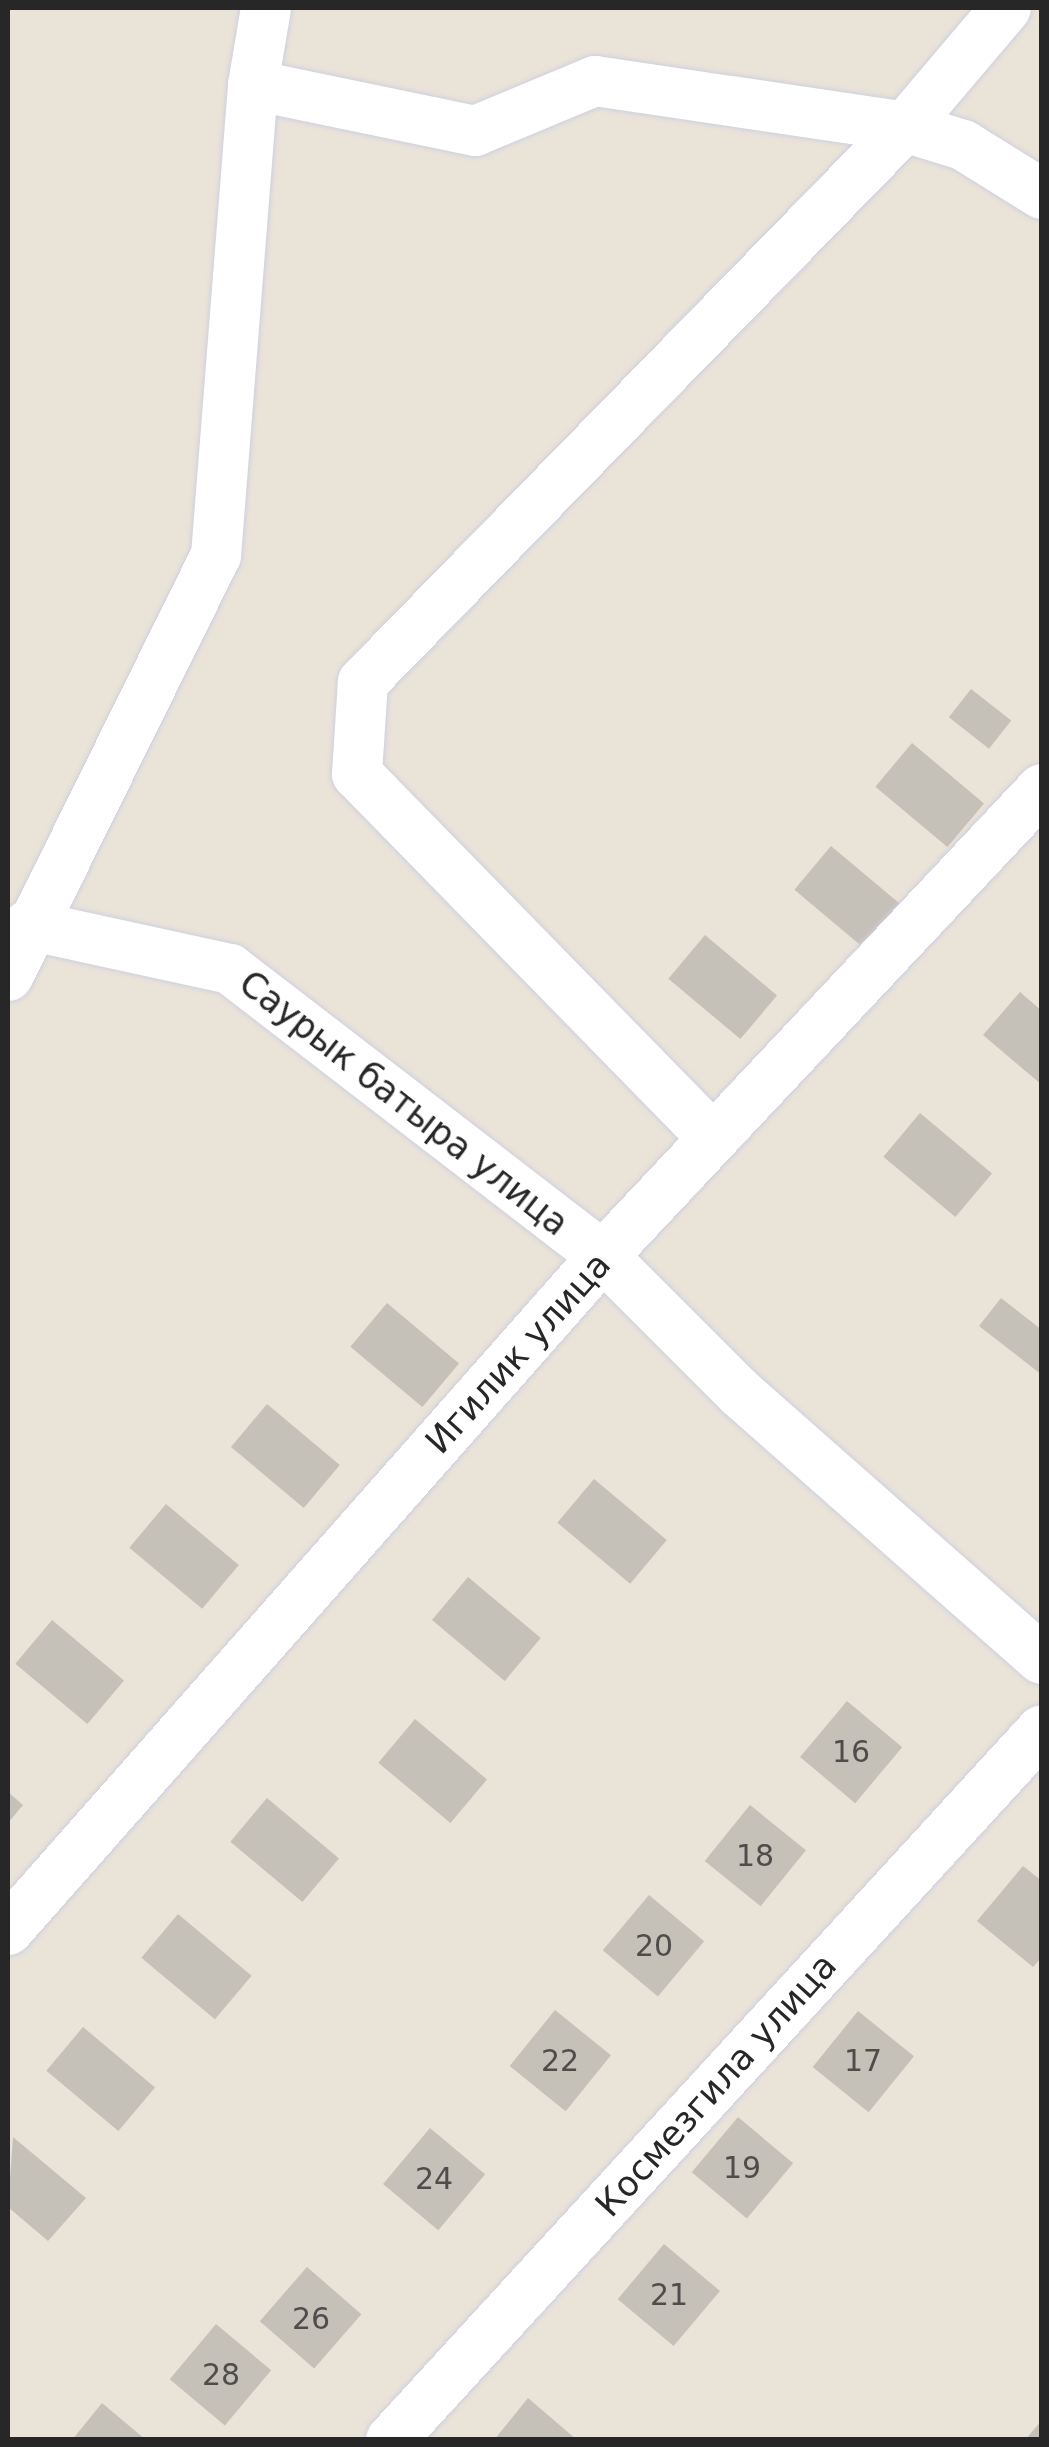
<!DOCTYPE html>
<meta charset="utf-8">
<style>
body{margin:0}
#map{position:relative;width:1049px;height:2447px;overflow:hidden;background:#eae3d8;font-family:"DejaVu Sans",sans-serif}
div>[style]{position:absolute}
.building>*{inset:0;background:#c5c0b8;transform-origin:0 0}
.roads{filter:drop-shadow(0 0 2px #ced0e0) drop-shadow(0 0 2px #ced0e0)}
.minor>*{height:50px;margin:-25px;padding:0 25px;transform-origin:25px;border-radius:25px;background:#fff}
span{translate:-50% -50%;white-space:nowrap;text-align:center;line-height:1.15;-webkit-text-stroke:8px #fff;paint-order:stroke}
.number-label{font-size:30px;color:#4e4d4b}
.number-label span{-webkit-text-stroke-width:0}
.street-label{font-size:35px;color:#272727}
.frame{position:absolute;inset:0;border:10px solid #272727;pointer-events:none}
</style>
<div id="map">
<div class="building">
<i style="left:971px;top:689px;width:51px;height:36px;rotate:38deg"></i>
<i style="left:912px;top:743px;width:94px;height:57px;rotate:40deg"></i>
<i style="left:831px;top:846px;width:95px;height:57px;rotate:40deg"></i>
<i style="left:705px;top:935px;width:94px;height:57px;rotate:40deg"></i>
<i style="clip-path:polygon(1020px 992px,1042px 1011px,1042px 1085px,983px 1035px)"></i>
<i style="left:920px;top:1113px;width:94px;height:57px;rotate:40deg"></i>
<i style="clip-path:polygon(1001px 1298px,1042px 1330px,1042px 1375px,979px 1326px)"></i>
<i style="left:387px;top:1303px;width:94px;height:57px;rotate:40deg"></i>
<i style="left:267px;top:1404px;width:95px;height:56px;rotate:40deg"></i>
<i style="left:594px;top:1479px;width:95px;height:57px;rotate:40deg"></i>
<i style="left:166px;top:1504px;width:95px;height:57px;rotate:40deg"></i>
<i style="left:468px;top:1577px;width:95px;height:56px;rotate:40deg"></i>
<i style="left:52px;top:1620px;width:94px;height:57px;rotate:40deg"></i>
<i style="left:847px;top:1701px;width:72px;height:73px;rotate:40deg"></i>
<i style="left:415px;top:1719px;width:94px;height:57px;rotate:40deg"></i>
<i style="clip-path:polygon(8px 1792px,23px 1805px,8px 1823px)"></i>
<i style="left:267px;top:1798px;width:94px;height:57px;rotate:40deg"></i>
<i style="left:750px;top:1805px;width:72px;height:72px;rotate:39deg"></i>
<i style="clip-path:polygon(1023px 1866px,1042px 1881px,1042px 1957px,1033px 1967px,977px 1921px)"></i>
<i style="left:649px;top:1895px;width:72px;height:72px;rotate:40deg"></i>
<i style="left:178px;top:1914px;width:96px;height:57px;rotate:40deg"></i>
<i style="left:555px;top:2010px;width:72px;height:72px;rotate:39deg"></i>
<i style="left:858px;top:2011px;width:72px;height:72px;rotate:39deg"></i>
<i style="left:83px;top:2027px;width:94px;height:57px;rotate:40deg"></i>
<i style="left:738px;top:2117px;width:72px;height:72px;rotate:40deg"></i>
<i style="left:430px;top:2128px;width:72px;height:73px;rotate:40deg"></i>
<i style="clip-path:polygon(13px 2137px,86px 2198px,48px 2241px,8px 2207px)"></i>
<i style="left:664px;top:2244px;width:73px;height:72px;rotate:40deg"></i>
<i style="left:307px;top:2267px;width:72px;height:72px;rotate:41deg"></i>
<i style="left:216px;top:2324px;width:72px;height:72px;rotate:40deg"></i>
<i style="clip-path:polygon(528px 2398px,577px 2440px,494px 2440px)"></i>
<i style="clip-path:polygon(102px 2403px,146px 2440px,72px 2440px)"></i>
<i style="clip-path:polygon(1042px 2420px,1042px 2440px,1025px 2440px)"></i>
</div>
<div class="roads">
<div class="minor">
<i style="left:253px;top:85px;width:227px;rotate:11.7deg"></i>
<i style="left:475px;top:131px;width:130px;rotate:-22.6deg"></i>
<i style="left:595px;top:81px;width:313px;rotate:8.4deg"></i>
<i style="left:905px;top:127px;width:61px;rotate:17.2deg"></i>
<i style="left:963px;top:145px;width:93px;rotate:31.8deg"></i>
<i style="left:28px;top:925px;width:207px;rotate:12.3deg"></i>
<i style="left:230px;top:969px;width:471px;rotate:37.6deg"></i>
<i style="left:603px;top:1256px;width:194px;rotate:45deg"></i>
<i style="left:740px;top:1393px;width:402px;rotate:41.4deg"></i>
<i style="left:8px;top:976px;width:469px;rotate:-63.7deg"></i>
<i style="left:216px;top:556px;width:472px;rotate:-85.5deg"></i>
<i style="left:253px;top:85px;width:78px;rotate:-80.4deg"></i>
<i style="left:713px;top:1138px;width:509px;rotate:-134.36deg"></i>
<i style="left:357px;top:774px;width:92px;rotate:-86.3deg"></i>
<i style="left:363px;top:682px;width:776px;rotate:-45.68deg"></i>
<i style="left:905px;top:127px;width:156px;rotate:-49.7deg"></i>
<i style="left:8px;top:1930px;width:899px;rotate:-48.56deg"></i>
<i style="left:603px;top:1256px;width:641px;rotate:-46.77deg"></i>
<i style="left:391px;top:2440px;width:963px;rotate:-47.48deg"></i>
</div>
</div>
<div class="number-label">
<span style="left:851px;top:1752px">16</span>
<span style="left:755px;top:1856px">18</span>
<span style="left:654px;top:1946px">20</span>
<span style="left:560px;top:2061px">22</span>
<span style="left:863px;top:2061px">17</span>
<span style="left:742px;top:2168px">19</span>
<span style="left:434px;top:2179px">24</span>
<span style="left:669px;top:2295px">21</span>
<span style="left:311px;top:2319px">26</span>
<span style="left:221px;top:2375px">28</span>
</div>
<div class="street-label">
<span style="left:404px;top:1103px;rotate:38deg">Саурык батыра улица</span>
<span style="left:518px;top:1353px;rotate:-48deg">Игилик улица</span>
<span style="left:716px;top:2085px;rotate:-48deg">Космезгила улица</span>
</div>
<div class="frame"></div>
</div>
